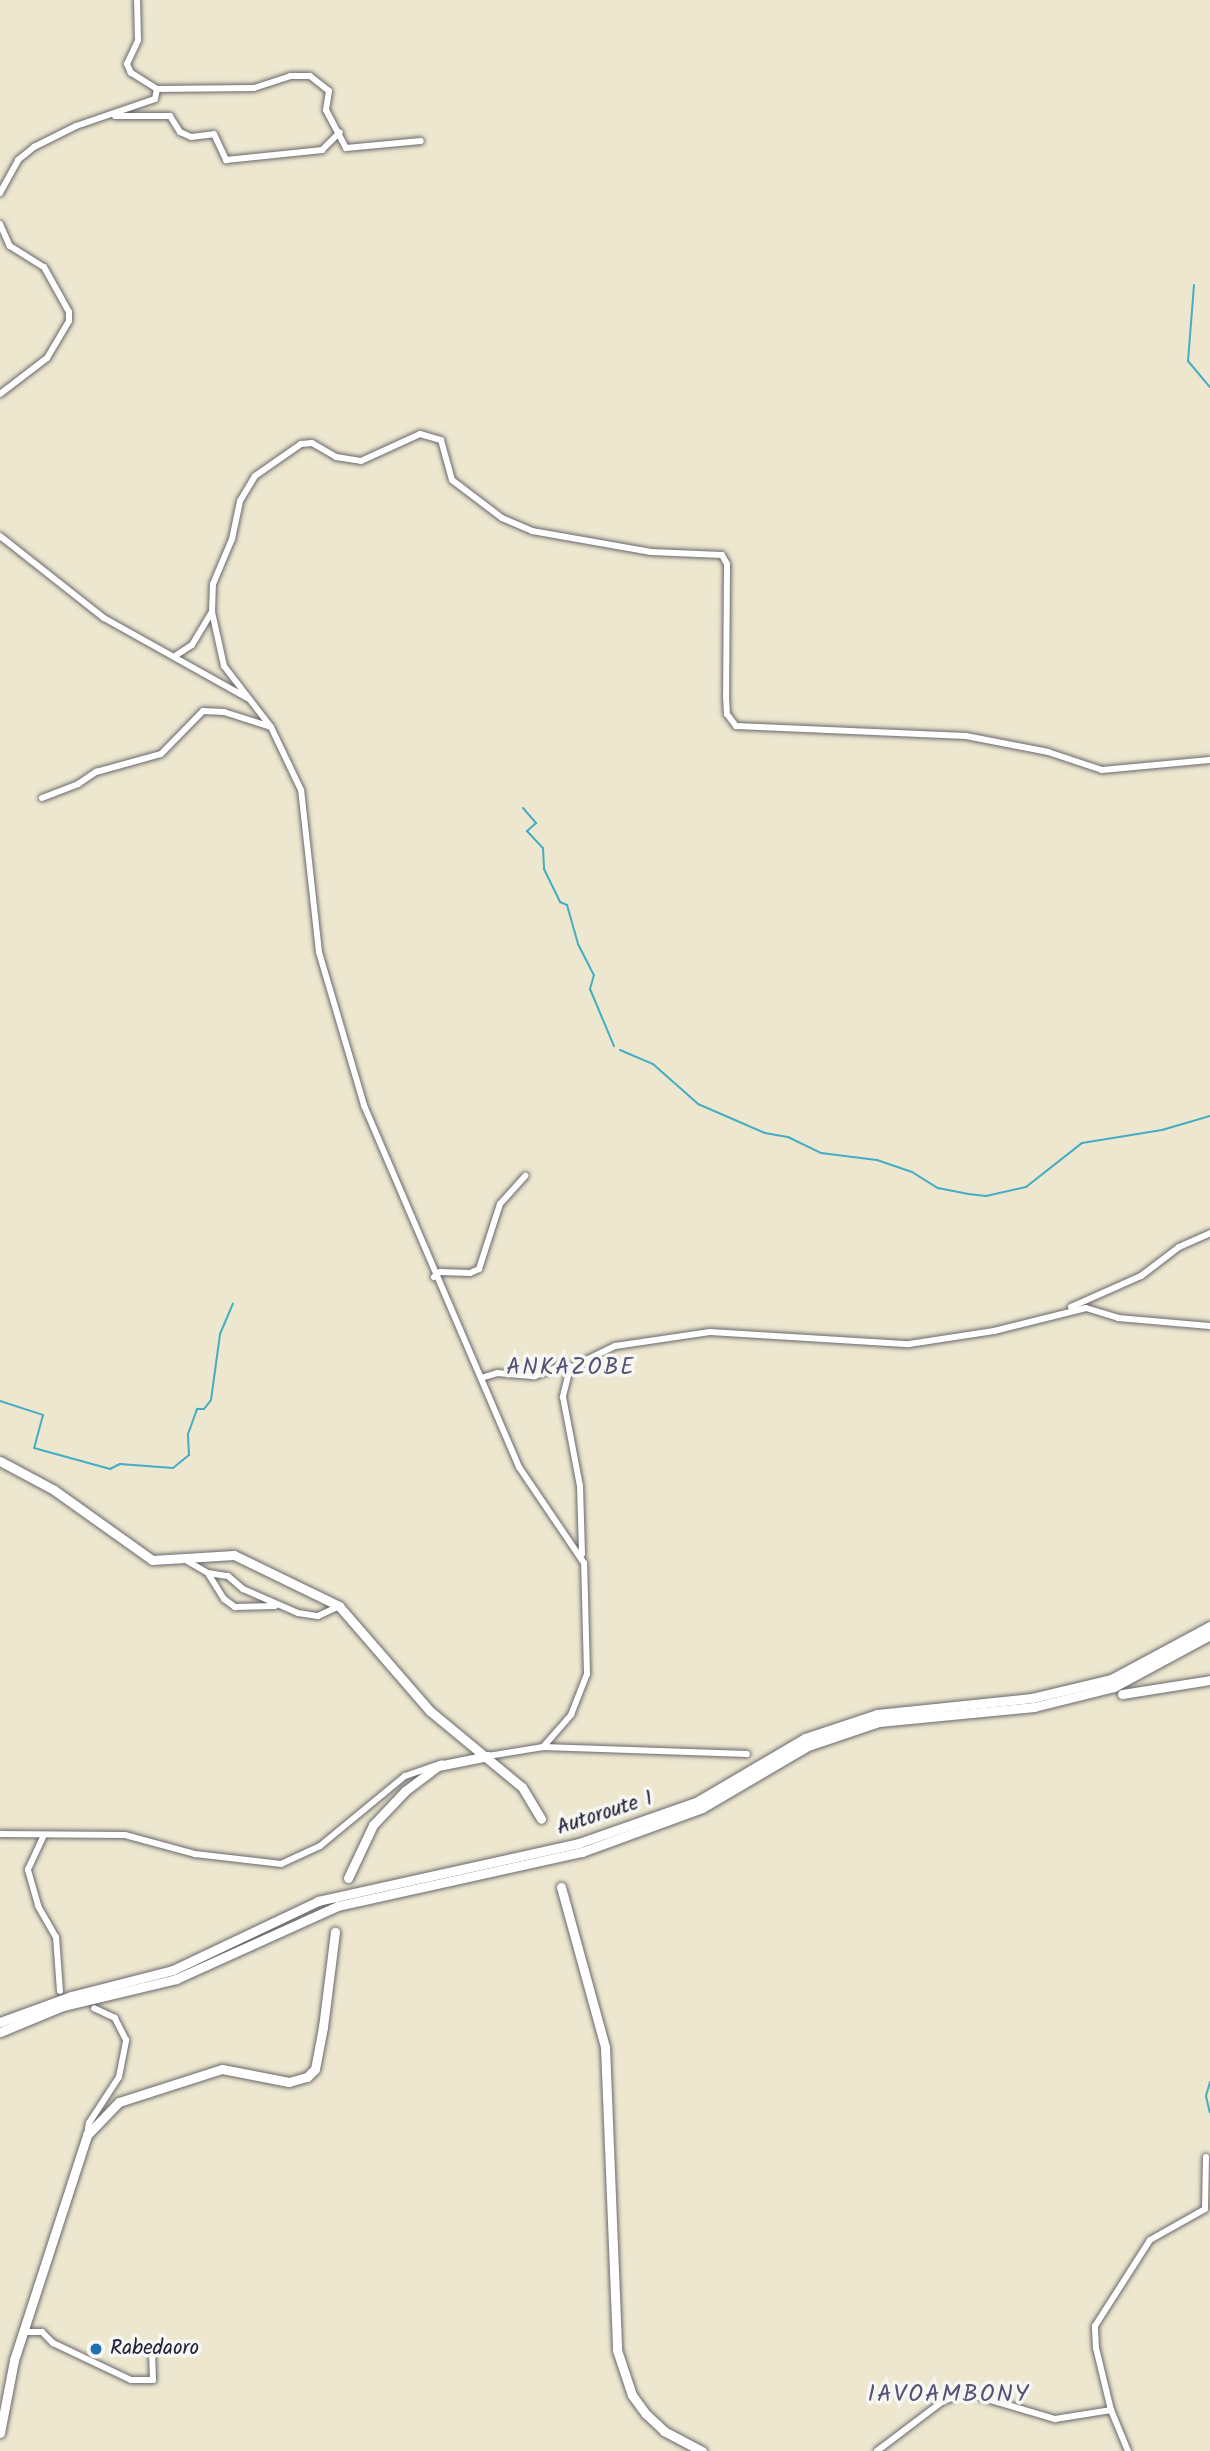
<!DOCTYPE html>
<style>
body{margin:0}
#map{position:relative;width:1210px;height:2451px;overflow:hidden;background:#ece7ce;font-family:Kalam,sans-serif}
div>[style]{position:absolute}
.stream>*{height:2px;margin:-1px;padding:0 1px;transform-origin:1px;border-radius:1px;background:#44adc4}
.roads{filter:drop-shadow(0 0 2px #69676e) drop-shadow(0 0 2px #69676e)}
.street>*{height:6px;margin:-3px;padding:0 3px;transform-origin:3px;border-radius:3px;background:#fff}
.secondary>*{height:9px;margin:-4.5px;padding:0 4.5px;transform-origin:4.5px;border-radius:4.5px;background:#fff}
.dots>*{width:19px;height:19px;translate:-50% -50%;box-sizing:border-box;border:4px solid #f6f6f2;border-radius:50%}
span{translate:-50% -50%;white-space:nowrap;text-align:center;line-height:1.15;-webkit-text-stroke:7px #f6f6f2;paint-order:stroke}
.street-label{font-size:21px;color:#22223b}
.poi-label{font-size:21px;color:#22223b}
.left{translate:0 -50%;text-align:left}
.neighbourhood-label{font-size:23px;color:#555175;letter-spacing:2px}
.quarter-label{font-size:24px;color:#555175;letter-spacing:2px}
</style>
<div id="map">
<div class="stream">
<i style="left:1194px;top:285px;width:76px;rotate:94.5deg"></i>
<i style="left:1188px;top:361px;width:34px;rotate:50deg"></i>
<i style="left:523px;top:808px;width:20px;rotate:49deg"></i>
<i style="left:536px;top:823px;width:12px;rotate:138deg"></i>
<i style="left:527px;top:831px;width:23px;rotate:47deg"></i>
<i style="left:543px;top:848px;width:21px;rotate:87deg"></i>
<i style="left:544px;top:869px;width:37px;rotate:64deg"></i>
<i style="left:560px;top:902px;width:8px;rotate:23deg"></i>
<i style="left:567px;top:905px;width:41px;rotate:74.2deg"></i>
<i style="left:578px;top:944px;width:35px;rotate:63deg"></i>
<i style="left:594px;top:975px;width:15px;rotate:106deg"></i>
<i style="left:590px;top:989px;width:62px;rotate:67.2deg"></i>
<i style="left:620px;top:1050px;width:36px;rotate:23deg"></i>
<i style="left:653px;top:1064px;width:60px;rotate:41.6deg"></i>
<i style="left:698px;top:1104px;width:73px;rotate:23.4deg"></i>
<i style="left:765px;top:1133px;width:23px;rotate:10deg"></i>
<i style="left:788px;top:1137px;width:37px;rotate:26deg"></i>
<i style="left:821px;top:1153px;width:56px;rotate:7.1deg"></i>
<i style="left:877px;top:1160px;width:37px;rotate:19deg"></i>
<i style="left:912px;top:1172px;width:31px;rotate:32deg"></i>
<i style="left:938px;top:1188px;width:31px;rotate:11deg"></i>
<i style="left:968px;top:1194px;width:18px;rotate:6deg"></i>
<i style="left:986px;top:1196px;width:41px;rotate:-12.7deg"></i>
<i style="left:1026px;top:1187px;width:71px;rotate:-38.2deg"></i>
<i style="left:1082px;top:1143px;width:81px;rotate:-9.2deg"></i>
<i style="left:1162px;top:1130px;width:50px;rotate:-16.3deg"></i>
<i style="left:0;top:1401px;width:45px;rotate:18deg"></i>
<i style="left:43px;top:1415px;width:34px;rotate:105deg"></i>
<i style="left:34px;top:1448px;width:79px;rotate:15.4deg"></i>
<i style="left:110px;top:1469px;width:11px;rotate:-27deg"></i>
<i style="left:120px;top:1464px;width:53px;rotate:4.3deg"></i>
<i style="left:173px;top:1468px;width:21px;rotate:-39deg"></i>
<i style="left:189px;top:1455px;width:21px;rotate:-93deg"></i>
<i style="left:188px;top:1434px;width:27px;rotate:-70deg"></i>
<i style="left:197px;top:1409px;width:7px"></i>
<i style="left:204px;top:1409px;width:11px;rotate:-52deg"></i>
<i style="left:211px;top:1400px;width:67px;rotate:-82.2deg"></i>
<i style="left:220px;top:1334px;width:33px;rotate:-67deg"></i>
<i style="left:1210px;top:2082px;width:15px;rotate:106deg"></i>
<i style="left:1206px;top:2096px;width:17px;rotate:77deg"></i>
</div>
<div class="roads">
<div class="street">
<i style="left:157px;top:89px;width:97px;rotate:-0.6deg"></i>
<i style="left:254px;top:88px;width:38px;rotate:-18deg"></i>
<i style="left:290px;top:76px;width:20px"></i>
<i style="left:310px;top:76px;width:24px;rotate:38deg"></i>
<i style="left:329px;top:91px;width:19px;rotate:99deg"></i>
<i style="left:326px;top:110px;width:43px;rotate:62.2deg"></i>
<i style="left:346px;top:148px;width:75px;rotate:-5.3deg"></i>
<i style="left:115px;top:116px;width:55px"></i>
<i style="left:170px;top:116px;width:19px;rotate:58deg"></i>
<i style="left:180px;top:132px;width:12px;rotate:24deg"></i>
<i style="left:191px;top:137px;width:23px;rotate:-7deg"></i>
<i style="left:214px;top:134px;width:29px;rotate:65deg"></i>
<i style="left:226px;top:160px;width:97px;rotate:-5.9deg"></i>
<i style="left:322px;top:150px;width:25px;rotate:-45deg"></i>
<i style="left:0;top:193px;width:38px;rotate:-61deg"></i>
<i style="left:18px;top:160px;width:21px;rotate:-39deg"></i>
<i style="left:34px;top:147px;width:47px;rotate:-26.6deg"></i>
<i style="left:76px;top:126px;width:83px;rotate:-18.9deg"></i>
<i style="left:155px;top:99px;width:10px;rotate:-79deg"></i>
<i style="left:157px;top:89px;width:31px;rotate:-148deg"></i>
<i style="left:131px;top:73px;width:10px;rotate:-114deg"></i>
<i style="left:127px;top:64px;width:26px;rotate:-65deg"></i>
<i style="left:138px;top:40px;width:40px;rotate:-91.4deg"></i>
<i style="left:0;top:224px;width:24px;rotate:66deg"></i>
<i style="left:10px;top:246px;width:40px;rotate:32deg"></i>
<i style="left:44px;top:267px;width:51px;rotate:60.9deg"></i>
<i style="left:69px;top:312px;width:9px;rotate:90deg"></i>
<i style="left:69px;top:321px;width:43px;rotate:120.7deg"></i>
<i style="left:47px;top:358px;width:59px;rotate:142.5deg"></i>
<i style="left:0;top:536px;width:132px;rotate:38.3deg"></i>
<i style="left:104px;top:618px;width:166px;rotate:29.2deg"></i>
<i style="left:175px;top:656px;width:20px;rotate:-33deg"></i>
<i style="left:192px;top:645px;width:39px;rotate:-59deg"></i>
<i style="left:42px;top:798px;width:39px;rotate:-21deg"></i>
<i style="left:78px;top:784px;width:22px;rotate:-34deg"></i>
<i style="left:96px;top:772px;width:67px;rotate:-15.5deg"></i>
<i style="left:161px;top:754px;width:60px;rotate:-45.7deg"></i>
<i style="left:203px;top:711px;width:21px;rotate:3deg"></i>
<i style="left:224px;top:712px;width:49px;rotate:17.7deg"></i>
<i style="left:434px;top:1277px;width:8px;rotate:-40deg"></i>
<i style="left:440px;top:1272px;width:30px;rotate:2deg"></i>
<i style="left:470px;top:1273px;width:10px;rotate:-24deg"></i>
<i style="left:479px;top:1269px;width:68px;rotate:-72.1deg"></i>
<i style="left:500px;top:1204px;width:38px;rotate:-48deg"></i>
<i style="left:1071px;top:1307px;width:77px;rotate:-23.9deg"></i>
<i style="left:1141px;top:1276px;width:48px;rotate:-37.3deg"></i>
<i style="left:1179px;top:1247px;width:34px;rotate:-24deg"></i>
<i style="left:570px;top:1368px;width:30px;rotate:104deg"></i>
<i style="left:563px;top:1397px;width:91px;rotate:79.2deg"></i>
<i style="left:580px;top:1486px;width:68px;rotate:88.3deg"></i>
<i style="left:481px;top:1378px;width:17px;rotate:-17deg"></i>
<i style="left:497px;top:1373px;width:38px;rotate:5deg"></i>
<i style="left:535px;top:1376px;width:28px;rotate:-21deg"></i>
<i style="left:561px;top:1366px;width:9px;rotate:13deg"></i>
<i style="left:570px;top:1368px;width:50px;rotate:-26.1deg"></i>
<i style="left:615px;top:1346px;width:96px;rotate:-8.4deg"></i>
<i style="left:710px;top:1332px;width:199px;rotate:3.5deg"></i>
<i style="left:909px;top:1344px;width:86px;rotate:-8.7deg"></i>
<i style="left:994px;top:1331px;width:95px;rotate:-14deg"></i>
<i style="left:1086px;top:1308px;width:34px;rotate:17deg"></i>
<i style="left:1118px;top:1318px;width:92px;rotate:5deg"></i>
<i style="left:182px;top:1558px;width:30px;rotate:30deg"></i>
<i style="left:208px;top:1573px;width:20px;rotate:9deg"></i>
<i style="left:228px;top:1576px;width:20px;rotate:41deg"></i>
<i style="left:243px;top:1589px;width:60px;rotate:23.6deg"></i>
<i style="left:298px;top:1613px;width:20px;rotate:9deg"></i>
<i style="left:318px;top:1616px;width:23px;rotate:-25deg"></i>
<i style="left:209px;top:1575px;width:28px;rotate:58deg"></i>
<i style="left:224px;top:1599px;width:14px;rotate:36deg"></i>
<i style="left:235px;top:1607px;width:40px;rotate:-1.4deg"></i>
<i style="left:543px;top:1747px;width:204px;rotate:2deg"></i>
<i style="left:488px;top:1756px;width:56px;rotate:-9.3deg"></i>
<i style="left:543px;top:1747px;width:43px;rotate:-48.8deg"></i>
<i style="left:571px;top:1715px;width:44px;rotate:-68.7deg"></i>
<i style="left:587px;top:1674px;width:111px;rotate:-91.5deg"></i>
<i style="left:584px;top:1563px;width:116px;rotate:-124.1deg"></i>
<i style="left:519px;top:1467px;width:394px;rotate:-113.2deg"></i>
<i style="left:364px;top:1105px;width:159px;rotate:-106.4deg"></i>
<i style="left:319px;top:952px;width:163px;rotate:-96.3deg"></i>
<i style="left:301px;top:790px;width:70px;rotate:-115.5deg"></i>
<i style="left:271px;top:727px;width:77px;rotate:-127.6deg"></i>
<i style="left:224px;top:666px;width:55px;rotate:-102.5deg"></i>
<i style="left:212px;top:612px;width:28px;rotate:-88deg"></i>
<i style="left:213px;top:584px;width:49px;rotate:-67.1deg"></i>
<i style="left:232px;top:539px;width:39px;rotate:-78deg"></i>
<i style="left:240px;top:501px;width:29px;rotate:-59deg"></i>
<i style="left:255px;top:476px;width:56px;rotate:-34.8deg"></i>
<i style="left:301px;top:444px;width:11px;rotate:-5deg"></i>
<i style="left:312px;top:443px;width:28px;rotate:30deg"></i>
<i style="left:336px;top:457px;width:25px;rotate:9deg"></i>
<i style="left:361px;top:461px;width:65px;rotate:-24.6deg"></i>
<i style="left:420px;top:434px;width:22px;rotate:16deg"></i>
<i style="left:441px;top:440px;width:41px;rotate:74.6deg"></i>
<i style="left:452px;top:480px;width:63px;rotate:37.2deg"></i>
<i style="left:502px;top:518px;width:33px;rotate:23deg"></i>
<i style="left:532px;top:531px;width:121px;rotate:10deg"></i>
<i style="left:651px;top:552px;width:71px;rotate:2.4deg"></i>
<i style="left:722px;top:555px;width:10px;rotate:61deg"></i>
<i style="left:727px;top:564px;width:132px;rotate:90.4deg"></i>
<i style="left:726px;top:696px;width:18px;rotate:87deg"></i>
<i style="left:727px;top:714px;width:15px;rotate:53deg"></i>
<i style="left:736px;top:726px;width:230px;rotate:2.5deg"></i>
<i style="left:966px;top:736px;width:84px;rotate:11deg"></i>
<i style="left:1048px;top:752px;width:57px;rotate:18.4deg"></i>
<i style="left:1102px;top:770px;width:108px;rotate:-5.3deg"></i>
<i style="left:0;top:1834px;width:125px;rotate:0.5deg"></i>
<i style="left:125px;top:1835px;width:73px;rotate:15.2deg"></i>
<i style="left:195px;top:1854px;width:87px;rotate:6.6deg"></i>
<i style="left:281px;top:1864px;width:43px;rotate:-24.8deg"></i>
<i style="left:320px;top:1846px;width:110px;rotate:-39.5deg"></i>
<i style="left:405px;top:1776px;width:39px;rotate:-19deg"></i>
<i style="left:44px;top:1835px;width:38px;rotate:115deg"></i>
<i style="left:28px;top:1870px;width:37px;rotate:74deg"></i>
<i style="left:38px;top:1906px;width:36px;rotate:60deg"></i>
<i style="left:56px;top:1937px;width:54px;rotate:85.8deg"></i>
<i style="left:87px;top:2135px;width:12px;rotate:-81deg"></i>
<i style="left:89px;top:2123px;width:55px;rotate:-56.9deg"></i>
<i style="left:119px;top:2077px;width:38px;rotate:-79deg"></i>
<i style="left:126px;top:2040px;width:25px;rotate:-117deg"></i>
<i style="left:115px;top:2018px;width:23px;rotate:-155deg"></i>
<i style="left:23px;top:2332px;width:19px"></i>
<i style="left:42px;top:2332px;width:16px;rotate:45deg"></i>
<i style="left:53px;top:2343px;width:86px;rotate:25.4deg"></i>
<i style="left:131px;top:2380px;width:22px"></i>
<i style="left:153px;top:2380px;width:30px;rotate:-92deg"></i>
<i style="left:1111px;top:2410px;width:64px;rotate:-103.6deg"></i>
<i style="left:1096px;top:2348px;width:22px;rotate:-93deg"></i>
<i style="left:1095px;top:2326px;width:102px;rotate:-57.4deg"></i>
<i style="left:1150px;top:2240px;width:63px;rotate:-29.4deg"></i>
<i style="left:1205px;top:2209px;width:52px;rotate:-88.9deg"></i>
<i style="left:877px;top:2451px;width:83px;rotate:-37.1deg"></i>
<i style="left:943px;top:2401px;width:25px;rotate:-18deg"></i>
<i style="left:967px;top:2393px;width:92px;rotate:16.5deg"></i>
<i style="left:1055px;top:2419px;width:57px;rotate:-9.1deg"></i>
<i style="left:1111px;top:2410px;width:44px;rotate:67.5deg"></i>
</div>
<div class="secondary">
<i style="left:0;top:1461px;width:61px;rotate:28.2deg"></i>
<i style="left:54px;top:1490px;width:120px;rotate:35.5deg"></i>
<i style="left:152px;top:1560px;width:82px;rotate:-3.5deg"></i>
<i style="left:234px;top:1555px;width:117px;rotate:25.9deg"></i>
<i style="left:339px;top:1606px;width:139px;rotate:49.1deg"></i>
<i style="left:430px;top:1711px;width:119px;rotate:39.6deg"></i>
<i style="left:522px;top:1787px;width:37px;rotate:59deg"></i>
<i style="left:1122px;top:1694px;width:89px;rotate:-9deg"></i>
<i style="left:348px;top:1878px;width:59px;rotate:-64.7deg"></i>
<i style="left:373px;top:1825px;width:47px;rotate:-46.7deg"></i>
<i style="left:405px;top:1791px;width:41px;rotate:-37.1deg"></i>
<i style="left:438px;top:1766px;width:51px;rotate:-11.3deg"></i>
<i style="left:561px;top:1887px;width:166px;rotate:74.6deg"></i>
<i style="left:605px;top:2047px;width:303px;rotate:87.7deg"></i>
<i style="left:617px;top:2350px;width:47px;rotate:71.6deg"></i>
<i style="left:632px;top:2395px;width:24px;rotate:54deg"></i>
<i style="left:646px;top:2414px;width:25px;rotate:43deg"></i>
<i style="left:664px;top:2431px;width:43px;rotate:27.8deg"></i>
<i style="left:0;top:2022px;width:76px;rotate:-20.1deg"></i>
<i style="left:71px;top:1996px;width:105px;rotate:-14.3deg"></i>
<i style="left:173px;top:1970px;width:161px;rotate:-25.4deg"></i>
<i style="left:318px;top:1901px;width:267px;rotate:-12.5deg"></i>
<i style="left:579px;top:1843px;width:126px;rotate:-19.4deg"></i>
<i style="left:698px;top:1801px;width:124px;rotate:-30.5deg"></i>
<i style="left:805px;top:1738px;width:76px;rotate:-18.4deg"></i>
<i style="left:877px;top:1714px;width:156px;rotate:-5.9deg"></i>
<i style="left:1032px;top:1698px;width:81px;rotate:-13.5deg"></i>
<i style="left:1111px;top:1679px;width:112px;rotate:-28.2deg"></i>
<i style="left:0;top:2032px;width:68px;rotate:-22.4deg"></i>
<i style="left:63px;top:2006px;width:116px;rotate:-13.4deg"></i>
<i style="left:176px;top:1979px;width:178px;rotate:-24.3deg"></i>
<i style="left:338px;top:1906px;width:250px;rotate:-12.5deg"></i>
<i style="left:582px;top:1852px;width:128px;rotate:-20.1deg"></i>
<i style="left:702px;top:1808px;width:123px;rotate:-30.3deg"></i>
<i style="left:808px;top:1746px;width:75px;rotate:-18.7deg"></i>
<i style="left:879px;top:1722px;width:156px;rotate:-5.5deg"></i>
<i style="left:1034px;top:1707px;width:82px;rotate:-14deg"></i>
<i style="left:1114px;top:1687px;width:109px;rotate:-28.4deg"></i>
<i style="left:0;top:2433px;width:74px;rotate:-79.1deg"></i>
<i style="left:14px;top:2360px;width:237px;rotate:-72deg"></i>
<i style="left:87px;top:2135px;width:46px;rotate:-45.9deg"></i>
<i style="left:119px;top:2102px;width:108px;rotate:-17.8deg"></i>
<i style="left:222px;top:2069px;width:68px;rotate:11deg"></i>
<i style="left:289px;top:2082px;width:19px;rotate:-16deg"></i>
<i style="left:307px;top:2077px;width:11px;rotate:-45deg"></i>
<i style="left:315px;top:2069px;width:43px;rotate:-79.2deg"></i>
<i style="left:323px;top:2027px;width:96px;rotate:-82.8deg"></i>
</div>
</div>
<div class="dots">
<i style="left:96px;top:2349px;background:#1f6fb2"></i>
</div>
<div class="street-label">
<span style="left:605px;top:1814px;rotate:-18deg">Autoroute 1</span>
</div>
<div class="poi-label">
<span class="left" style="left:110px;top:2349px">Rabedaoro</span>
</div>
<div class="neighbourhood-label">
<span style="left:571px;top:1368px">ANKAZOBE</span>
</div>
<div class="quarter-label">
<span style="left:949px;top:2395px">IAVOAMBONY</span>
</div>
</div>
